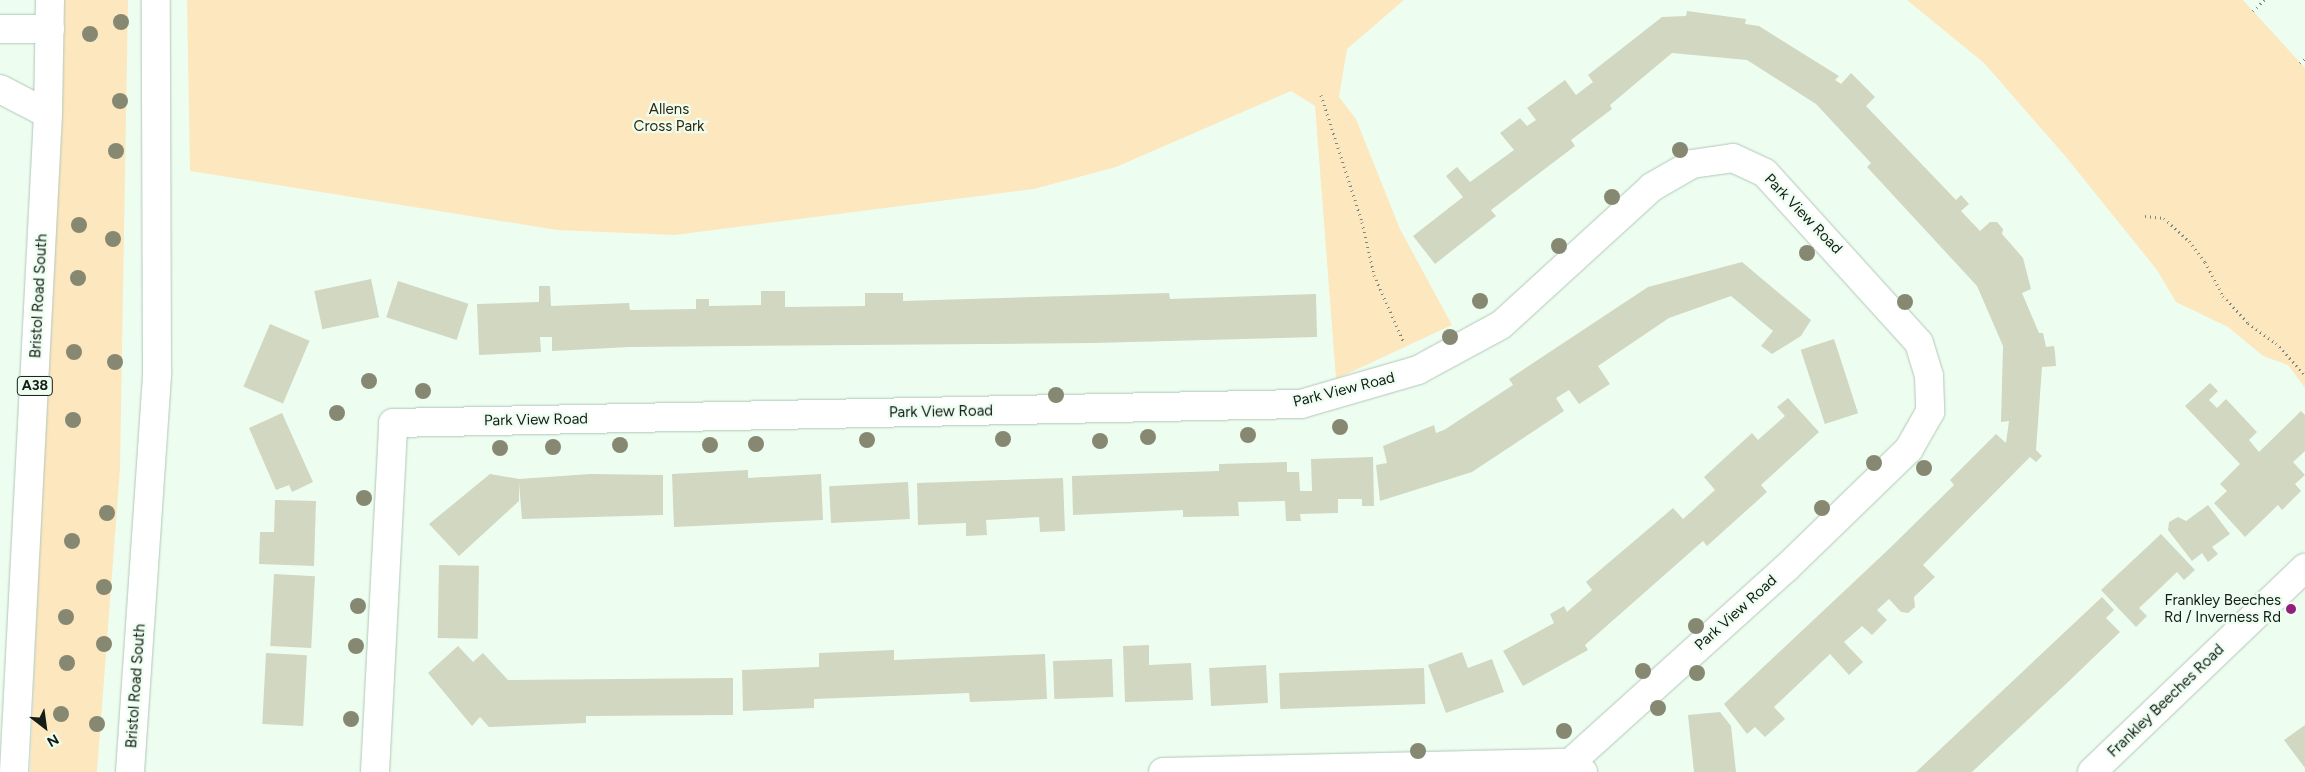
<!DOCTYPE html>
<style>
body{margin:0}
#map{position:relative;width:2305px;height:772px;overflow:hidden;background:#edfef1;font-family:Figtree,sans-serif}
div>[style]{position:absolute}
.green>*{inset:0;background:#fde7bf}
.building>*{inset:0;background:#d1d7c0;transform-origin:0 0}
.path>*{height:3px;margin-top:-1.5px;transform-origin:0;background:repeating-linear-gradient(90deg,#7c887f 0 1px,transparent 0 5px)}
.roads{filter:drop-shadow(0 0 1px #b2c7b7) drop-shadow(0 0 1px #b2c7b7)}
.minor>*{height:28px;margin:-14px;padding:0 14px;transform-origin:14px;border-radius:14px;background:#fff}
.highway>*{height:28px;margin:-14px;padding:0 14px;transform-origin:14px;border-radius:14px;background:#fff}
.trees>*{width:16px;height:16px;margin:-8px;border-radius:50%;background:#878872}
.dots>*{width:14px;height:14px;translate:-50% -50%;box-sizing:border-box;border:2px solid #edfef1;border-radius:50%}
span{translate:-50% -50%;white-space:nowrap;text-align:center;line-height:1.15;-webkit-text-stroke:4.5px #edfef1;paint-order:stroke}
.shield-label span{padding:1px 4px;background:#edfef1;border:1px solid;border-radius:4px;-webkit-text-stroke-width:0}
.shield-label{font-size:14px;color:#151d17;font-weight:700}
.park-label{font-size:15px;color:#34270b}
.street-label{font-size:15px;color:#151d17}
.poi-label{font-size:15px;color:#151d17}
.right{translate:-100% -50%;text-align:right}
.north{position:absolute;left:20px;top:702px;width:50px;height:50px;-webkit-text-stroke:4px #edfef1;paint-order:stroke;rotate:150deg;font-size:14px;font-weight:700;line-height:20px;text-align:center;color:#151d17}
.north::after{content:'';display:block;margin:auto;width:18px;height:22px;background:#151d17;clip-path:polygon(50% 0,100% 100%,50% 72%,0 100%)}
</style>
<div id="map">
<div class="green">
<i style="clip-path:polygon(62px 0,128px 0,120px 469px,97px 772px,30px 772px)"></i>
<i style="clip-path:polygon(187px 0,1404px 0,1347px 49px,1339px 97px,1356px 119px,1400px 229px,1452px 325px,1336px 379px,1315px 106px,1291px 91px,1116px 167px,1034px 189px,675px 235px,557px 230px,190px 171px)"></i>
<i style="clip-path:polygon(1907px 0,2243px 0,2305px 68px,2305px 388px,2288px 365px,2263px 356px,2228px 327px,2176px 302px,2157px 270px,2066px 157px,1984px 63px)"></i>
</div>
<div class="building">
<i style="clip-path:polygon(1687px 11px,1746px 19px,1745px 24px,1759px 26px,1839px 76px,1835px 80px,1841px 84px,1851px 73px,1875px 97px,1866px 106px,1956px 200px,1961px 195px,1969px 204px,1961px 211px,1980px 231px,1990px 222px,1997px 222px,2003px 229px,2002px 234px,2023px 258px,2031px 289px,2022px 293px,2039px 333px,2043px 333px,2046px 347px,2054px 346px,2055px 353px,2056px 366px,2042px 367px,2036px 450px,2042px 456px,2036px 462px,2030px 457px,1923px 565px,1935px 577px,1914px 597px,1915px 607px,1908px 613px,1901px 612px,1889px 599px,1877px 610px,1887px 620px,1872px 635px,1862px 626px,1844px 642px,1863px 662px,1849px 675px,1830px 654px,1774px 707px,1785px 719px,1765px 737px,1755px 727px,1747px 734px,1724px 704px,1890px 548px,1954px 485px,1950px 480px,1996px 434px,2006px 443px,2009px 421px,2001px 422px,2003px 346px,1977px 286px,1867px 167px,1871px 163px,1816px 104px,1747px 60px,1672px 53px,1610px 105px,1612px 109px,1571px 140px,1575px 146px,1491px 210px,1496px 216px,1435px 264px,1413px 236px,1463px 197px,1446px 176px,1457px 167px,1470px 182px,1514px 150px,1500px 133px,1520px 118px,1527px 126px,1536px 120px,1527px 108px,1565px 80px,1576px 95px,1593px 82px,1588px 75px,1662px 17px,1686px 16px)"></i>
<i style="clip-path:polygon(1742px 262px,1811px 320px,1801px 336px,1772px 354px,1761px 346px,1773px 331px,1731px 296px,1669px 318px,1598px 366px,1610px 384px,1579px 404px,1569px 390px,1556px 398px,1564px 411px,1472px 472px,1380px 501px,1376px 465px,1387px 463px,1383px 446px,1434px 425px,1436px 433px,1444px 430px,1513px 385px,1509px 379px,1648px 287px)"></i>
<i style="left:371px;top:279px;width:39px;height:58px;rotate:78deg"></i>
<i style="left:398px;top:281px;width:74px;height:38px;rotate:18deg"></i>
<i style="clip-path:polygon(539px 286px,550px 286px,551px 306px,629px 303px,630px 310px,696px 309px,696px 299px,709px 299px,709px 306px,761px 305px,761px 291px,785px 291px,785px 307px,865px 306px,865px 293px,903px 293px,903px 301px,1169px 293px,1170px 299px,1316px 294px,1317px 337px,1093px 343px,630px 347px,552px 351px,552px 337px,540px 337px,541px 352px,479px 355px,477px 304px,539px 302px)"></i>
<i style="left:270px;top:324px;width:43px;height:68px;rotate:23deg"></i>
<i style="left:1834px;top:339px;width:78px;height:35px;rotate:72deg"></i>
<i style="clip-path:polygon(2210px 383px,2218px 391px,2209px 400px,2217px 408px,2226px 399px,2257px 432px,2249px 440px,2259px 452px,2301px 411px,2305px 415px,2305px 451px,2293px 462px,2305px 475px,2295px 484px,2301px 491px,2282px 510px,2278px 505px,2245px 537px,2214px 503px,2227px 491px,2220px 484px,2240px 464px,2185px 406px)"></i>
<i style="clip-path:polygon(1788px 398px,1819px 432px,1761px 485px,1767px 492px,1707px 546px,1703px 541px,1585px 645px,1588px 650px,1523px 686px,1503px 651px,1554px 623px,1550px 614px,1564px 606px,1567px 612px,1592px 590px,1586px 582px,1673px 508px,1683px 519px,1715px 490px,1704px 477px,1752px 433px,1758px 440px,1785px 416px,1777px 407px)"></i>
<i style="clip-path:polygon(282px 413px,313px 482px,292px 492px,289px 485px,276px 490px,249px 428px)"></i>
<i style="clip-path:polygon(1373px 457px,1374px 506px,1362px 506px,1362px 499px,1338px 499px,1338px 513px,1300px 514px,1301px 521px,1286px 521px,1285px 501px,1238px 502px,1239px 516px,1183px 517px,1183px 510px,1073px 515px,1072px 476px,1219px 471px,1219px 464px,1287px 462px,1287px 472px,1299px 472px,1300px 491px,1312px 491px,1311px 459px)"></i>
<i style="clip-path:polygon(748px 470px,748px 478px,821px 474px,823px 520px,674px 527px,672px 474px)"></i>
<i style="clip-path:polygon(490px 474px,519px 479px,590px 474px,663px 475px,663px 515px,522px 519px,519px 483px,519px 501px,459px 556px,429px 524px)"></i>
<i style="clip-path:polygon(1063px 478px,1065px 531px,1040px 532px,1039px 517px,986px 520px,987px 535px,966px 536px,966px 523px,918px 525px,917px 483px)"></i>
<i style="left:908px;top:482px;width:37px;height:79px;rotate:87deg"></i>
<i style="clip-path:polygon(275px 500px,316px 501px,314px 566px,259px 564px,260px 532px,274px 532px)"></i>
<i style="clip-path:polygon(2208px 505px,2230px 534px,2212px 547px,2218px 554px,2208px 562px,2202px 553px,2192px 561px,2168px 530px,2169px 522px,2178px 517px,2186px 521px)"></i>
<i style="clip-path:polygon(2161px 534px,2195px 570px,2184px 580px,2177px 572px,2153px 595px,2139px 608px,2147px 616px,2136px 627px,2101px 590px)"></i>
<i style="left:439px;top:565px;width:40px;height:73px;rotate:1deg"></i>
<i style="left:274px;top:574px;width:41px;height:72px;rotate:3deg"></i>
<i style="clip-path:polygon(2102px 597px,2114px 610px,2106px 618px,2120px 632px,2065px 685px,1972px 772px,1916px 772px)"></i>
<i style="clip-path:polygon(1149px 645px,1149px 665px,1191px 663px,1193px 700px,1125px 702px,1123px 646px)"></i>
<i style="clip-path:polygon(458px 646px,473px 662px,483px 653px,508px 680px,733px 678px,733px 715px,586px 716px,586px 723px,489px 727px,480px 717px,472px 726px,428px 673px)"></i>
<i style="clip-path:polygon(894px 650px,894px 660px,1045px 654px,1047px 699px,970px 702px,969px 693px,814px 699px,814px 708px,743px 711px,742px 670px,819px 667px,819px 653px)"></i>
<i style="clip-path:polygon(1462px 652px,1468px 668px,1492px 659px,1504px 692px,1446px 713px,1428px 665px)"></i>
<i style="left:266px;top:653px;width:41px;height:71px;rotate:3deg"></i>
<i style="left:1112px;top:659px;width:38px;height:59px;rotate:88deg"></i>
<i style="left:1266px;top:665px;width:38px;height:57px;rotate:87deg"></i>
<i style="left:1424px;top:668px;width:36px;height:145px;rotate:88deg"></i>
<i style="clip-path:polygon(1720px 712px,1731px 726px,1736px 772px,1694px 772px,1688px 715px)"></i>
<i style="clip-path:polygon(2305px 725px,2305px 768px,2284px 740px)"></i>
</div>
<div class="path">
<i style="left:2253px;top:11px;width:16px;rotate:-45deg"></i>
<i style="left:2300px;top:63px;width:7px;rotate:-45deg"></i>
<i style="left:1321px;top:95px;width:133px;rotate:72.1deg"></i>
<i style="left:1362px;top:222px;width:54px;rotate:77.2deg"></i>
<i style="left:1374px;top:275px;width:74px;rotate:66.2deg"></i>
<i style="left:2145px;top:216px;width:19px;rotate:6deg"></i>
<i style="left:2164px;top:218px;width:34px;rotate:43deg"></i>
<i style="left:2189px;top:241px;width:26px;rotate:53deg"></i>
<i style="left:2205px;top:262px;width:38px;rotate:62deg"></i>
<i style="left:2223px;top:296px;width:37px;rotate:47deg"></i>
<i style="left:2248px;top:323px;width:34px;rotate:36deg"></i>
<i style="left:2276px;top:343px;width:43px;rotate:47.8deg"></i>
</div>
<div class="roads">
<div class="minor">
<i style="left:0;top:29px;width:50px"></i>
<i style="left:0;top:89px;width:54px;rotate:27.5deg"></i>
<i style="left:375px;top:772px;width:349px;rotate:-87deg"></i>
<i style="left:393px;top:423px;width:908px;rotate:-1.2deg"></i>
<i style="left:1301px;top:404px;width:122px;rotate:-16.2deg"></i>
<i style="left:1418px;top:370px;width:94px;rotate:-28.5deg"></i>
<i style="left:1501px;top:325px;width:205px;rotate:-42.4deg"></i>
<i style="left:1652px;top:187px;width:46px;rotate:-29.9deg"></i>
<i style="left:1692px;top:164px;width:41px;rotate:-8.3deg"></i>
<i style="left:1733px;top:158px;width:35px;rotate:25deg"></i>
<i style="left:1765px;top:173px;width:229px;rotate:47.8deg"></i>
<i style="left:1919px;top:343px;width:34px;rotate:73deg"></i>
<i style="left:1929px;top:376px;width:36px;rotate:88deg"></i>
<i style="left:1930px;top:412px;width:43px;rotate:119.6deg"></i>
<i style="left:1909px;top:449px;width:171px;rotate:135.9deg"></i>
<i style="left:1786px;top:568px;width:291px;rotate:137.9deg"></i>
<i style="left:1163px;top:772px;width:407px;rotate:-1.3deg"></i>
<i style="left:1570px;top:763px;width:16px;rotate:35deg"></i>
<i style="left:2092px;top:772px;width:295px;rotate:-43.8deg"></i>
</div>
<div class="highway">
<i style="left:14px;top:772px;width:659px;rotate:-87.04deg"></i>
<i style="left:48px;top:114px;width:114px;rotate:-89deg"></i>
<i style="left:130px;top:772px;width:401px;rotate:-86.1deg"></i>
<i style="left:157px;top:372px;width:372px;rotate:-90.2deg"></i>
</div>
</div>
<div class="trees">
<i style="left:121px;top:22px"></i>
<i style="left:90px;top:34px"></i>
<i style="left:120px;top:101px"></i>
<i style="left:1680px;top:150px"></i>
<i style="left:116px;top:151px"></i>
<i style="left:1612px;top:197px"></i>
<i style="left:79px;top:225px"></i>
<i style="left:113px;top:239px"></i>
<i style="left:1559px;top:246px"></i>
<i style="left:1807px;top:253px"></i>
<i style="left:78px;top:278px"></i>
<i style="left:1480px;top:301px"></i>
<i style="left:1905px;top:302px"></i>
<i style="left:1450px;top:337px"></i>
<i style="left:74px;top:352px"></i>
<i style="left:115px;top:362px"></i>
<i style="left:369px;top:381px"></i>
<i style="left:423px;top:391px"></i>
<i style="left:1056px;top:395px"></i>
<i style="left:337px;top:413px"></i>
<i style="left:73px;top:420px"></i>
<i style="left:1340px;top:427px"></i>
<i style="left:1248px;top:435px"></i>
<i style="left:1148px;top:437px"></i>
<i style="left:1003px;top:439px"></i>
<i style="left:867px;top:440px"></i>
<i style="left:1100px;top:441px"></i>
<i style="left:756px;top:444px"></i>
<i style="left:620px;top:445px"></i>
<i style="left:710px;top:445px"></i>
<i style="left:553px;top:447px"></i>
<i style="left:500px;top:448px"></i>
<i style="left:1874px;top:463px"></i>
<i style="left:1924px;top:468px"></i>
<i style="left:364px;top:498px"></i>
<i style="left:1822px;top:508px"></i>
<i style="left:107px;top:513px"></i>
<i style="left:72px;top:541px"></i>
<i style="left:104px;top:587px"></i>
<i style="left:358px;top:606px"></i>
<i style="left:66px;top:617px"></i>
<i style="left:1696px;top:626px"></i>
<i style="left:104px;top:644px"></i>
<i style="left:356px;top:646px"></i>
<i style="left:67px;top:663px"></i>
<i style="left:1643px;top:671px"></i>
<i style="left:1697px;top:673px"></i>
<i style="left:1658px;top:708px"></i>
<i style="left:61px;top:714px"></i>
<i style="left:351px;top:719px"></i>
<i style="left:97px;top:724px"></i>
<i style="left:1564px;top:731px"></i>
<i style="left:1418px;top:751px"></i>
</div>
<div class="dots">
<i style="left:2291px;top:609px;background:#941e7c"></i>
</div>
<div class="shield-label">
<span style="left:35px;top:386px">A38</span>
</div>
<div class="park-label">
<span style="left:669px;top:118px">Allens<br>Cross Park</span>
</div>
<div class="street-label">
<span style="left:1803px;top:214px;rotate:46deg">Park View Road</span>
<span style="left:39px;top:296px;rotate:-87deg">Bristol Road South</span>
<span style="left:1344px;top:390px;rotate:-14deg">Park View Road</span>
<span style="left:941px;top:412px;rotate:-1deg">Park View Road</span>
<span style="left:536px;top:420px;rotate:-1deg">Park View Road</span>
<span style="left:1736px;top:613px;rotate:-42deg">Park View Road</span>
<span style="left:136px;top:686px;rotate:-86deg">Bristol Road South</span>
<span style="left:2166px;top:701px;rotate:-44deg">Frankley Beeches Road</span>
</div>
<div class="poi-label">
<span class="right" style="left:2281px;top:609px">Frankley Beeches<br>Rd / Inverness Rd</span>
</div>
<div class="north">N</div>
</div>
